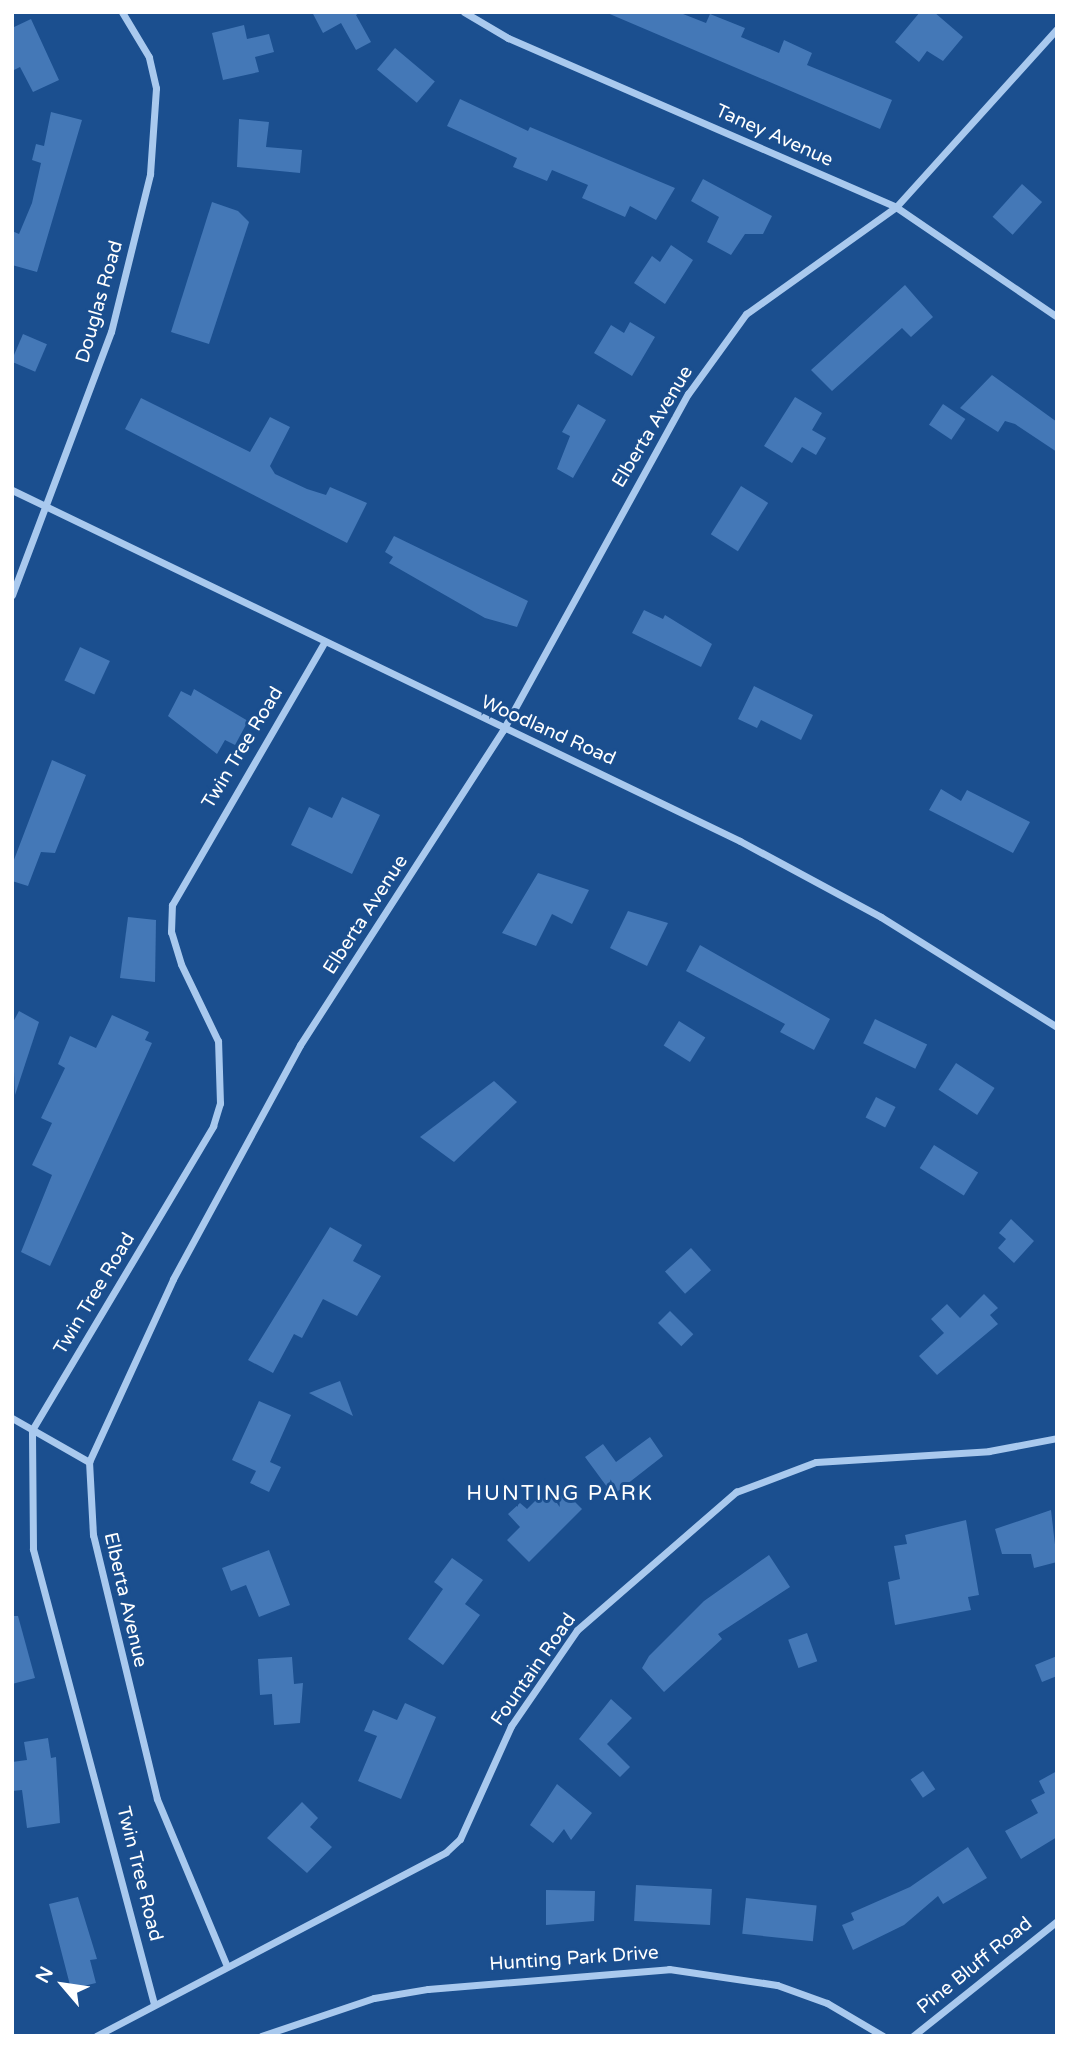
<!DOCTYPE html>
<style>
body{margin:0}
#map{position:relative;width:1069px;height:2048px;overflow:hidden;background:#1b4f8f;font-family:"Varela Round",sans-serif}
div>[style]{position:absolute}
.building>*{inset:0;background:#4478b7;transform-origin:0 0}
.street>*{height:7px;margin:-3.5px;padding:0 3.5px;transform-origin:3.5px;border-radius:3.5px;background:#a9c9ee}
span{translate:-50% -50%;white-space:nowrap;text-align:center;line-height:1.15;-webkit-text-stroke:6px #1b4f8f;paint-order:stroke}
.street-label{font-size:19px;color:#fff}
.neighbourhood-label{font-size:21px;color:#fff;letter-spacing:2px}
.frame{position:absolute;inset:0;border:14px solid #fff;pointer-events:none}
.north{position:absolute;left:28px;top:1950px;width:70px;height:70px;-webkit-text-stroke:5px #1b4f8f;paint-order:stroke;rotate:299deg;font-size:19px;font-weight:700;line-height:28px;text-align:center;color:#fff}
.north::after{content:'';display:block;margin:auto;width:24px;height:32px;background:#fff;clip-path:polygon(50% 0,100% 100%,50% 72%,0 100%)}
</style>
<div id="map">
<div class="building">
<i style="clip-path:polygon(312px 12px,361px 12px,356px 15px,371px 42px,356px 50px,341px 23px,323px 33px)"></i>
<i style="clip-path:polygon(605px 12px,678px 12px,706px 23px,710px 14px,745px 28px,741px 37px,779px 53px,784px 40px,812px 53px,807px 65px,892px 100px,880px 129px)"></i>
<i style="clip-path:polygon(920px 12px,934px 12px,963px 37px,943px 61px,927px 51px,919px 62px,895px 42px)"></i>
<i style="clip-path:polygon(31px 19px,59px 80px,33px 92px,20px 67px,12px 71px,12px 28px)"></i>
<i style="clip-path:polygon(244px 25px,247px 39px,269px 34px,274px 52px,255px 57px,259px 72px,223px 80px,212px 33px)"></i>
<i style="left:395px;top:48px;width:52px;height:28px;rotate:40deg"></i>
<i style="clip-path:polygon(460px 99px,528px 131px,530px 127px,675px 188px,656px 220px,630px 206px,625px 217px,582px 198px,588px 185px,552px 170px,547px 181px,513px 167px,517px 158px,447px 126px)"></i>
<i style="clip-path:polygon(51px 112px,82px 120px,37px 272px,12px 265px,12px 231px,19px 234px,32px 203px,41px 163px,32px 160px,36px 144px,44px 146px)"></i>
<i style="clip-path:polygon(239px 119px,269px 122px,266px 147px,302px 150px,300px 173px,237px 167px)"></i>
<i style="clip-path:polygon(703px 179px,772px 216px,763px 234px,745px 234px,731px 255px,707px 242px,719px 217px,691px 201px)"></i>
<i style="left:1022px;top:184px;width:27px;height:44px;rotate:42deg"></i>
<i style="clip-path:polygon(212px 202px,238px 211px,249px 222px,209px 344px,171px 332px)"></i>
<i style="clip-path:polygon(671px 245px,693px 260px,665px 304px,634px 283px,652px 256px,660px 262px)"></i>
<i style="clip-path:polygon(905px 285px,933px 317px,911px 337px,902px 328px,832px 391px,811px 370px)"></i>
<i style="clip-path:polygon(630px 322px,655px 337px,632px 376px,594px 353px,611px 325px,624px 333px)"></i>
<i style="left:23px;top:334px;width:26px;height:30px;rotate:23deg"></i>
<i style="clip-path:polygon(992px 375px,1057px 422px,1057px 452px,1015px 424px,1005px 421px,998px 432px,960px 408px)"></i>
<i style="clip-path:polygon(795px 397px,822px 413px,812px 430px,826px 438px,816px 455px,802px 447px,792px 463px,764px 446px)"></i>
<i style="clip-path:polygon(141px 398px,250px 452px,270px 417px,290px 427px,270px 466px,275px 474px,307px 489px,326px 495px,330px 487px,367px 503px,347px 543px,125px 429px)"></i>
<i style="clip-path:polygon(578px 404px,606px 420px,573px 478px,557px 469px,570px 436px,562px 432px)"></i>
<i style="left:943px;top:404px;width:27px;height:25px;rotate:34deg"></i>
<i style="left:741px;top:486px;width:32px;height:57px;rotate:32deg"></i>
<i style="clip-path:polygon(394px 536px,528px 601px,517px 627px,485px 618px,389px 563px,393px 557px,385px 552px)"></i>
<i style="clip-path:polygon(644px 610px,663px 619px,665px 615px,712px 644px,701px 667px,632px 633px)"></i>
<i style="left:80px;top:647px;width:33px;height:37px;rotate:25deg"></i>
<i style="clip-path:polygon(754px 686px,813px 715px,801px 740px,761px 720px,757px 728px,738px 719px)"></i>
<i style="clip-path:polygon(194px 689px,248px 721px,235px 745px,225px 740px,217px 754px,168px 716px,181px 691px,191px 696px)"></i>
<i style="clip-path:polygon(52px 760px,86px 775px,55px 853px,41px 852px,28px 886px,12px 881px,12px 865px)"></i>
<i style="clip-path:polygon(941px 789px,961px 801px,967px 790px,1030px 822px,1013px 853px,929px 810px)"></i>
<i style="clip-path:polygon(342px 797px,380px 815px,352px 874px,291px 845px,309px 807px,332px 818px)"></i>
<i style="clip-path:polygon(538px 873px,589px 890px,572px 924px,552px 914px,536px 946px,502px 933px)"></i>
<i style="clip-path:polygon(628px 911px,668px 923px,647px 966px,610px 948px)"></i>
<i style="clip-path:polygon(128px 917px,156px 920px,155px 982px,120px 978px)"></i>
<i style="clip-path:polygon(700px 945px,830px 1019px,814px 1050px,780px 1032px,785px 1024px,686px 971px)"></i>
<i style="clip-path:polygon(19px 1011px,39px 1022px,15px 1095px,12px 1024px)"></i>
<i style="clip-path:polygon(112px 1015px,149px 1032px,145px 1040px,152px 1043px,50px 1266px,21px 1252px,52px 1175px,32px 1165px,52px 1123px,41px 1118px,65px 1068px,58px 1064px,70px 1036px,96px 1048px)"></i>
<i style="left:875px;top:1019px;width:58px;height:27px;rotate:26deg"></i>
<i style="left:679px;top:1021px;width:31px;height:29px;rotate:32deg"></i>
<i style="left:956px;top:1063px;width:46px;height:32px;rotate:33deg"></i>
<i style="clip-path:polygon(494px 1081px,517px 1102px,454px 1162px,420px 1137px)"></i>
<i style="left:876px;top:1097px;width:22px;height:23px;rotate:27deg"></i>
<i style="left:934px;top:1145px;width:52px;height:27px;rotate:32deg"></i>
<i style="clip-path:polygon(1011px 1219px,1034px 1241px,1014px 1263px,998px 1248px,1006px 1239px,999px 1233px)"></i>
<i style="clip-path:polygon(330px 1227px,362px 1245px,353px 1261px,381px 1276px,357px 1316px,323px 1299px,302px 1338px,294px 1334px,273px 1373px,248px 1360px)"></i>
<i style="left:691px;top:1248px;width:30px;height:35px;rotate:48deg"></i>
<i style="clip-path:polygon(984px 1294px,998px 1308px,990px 1315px,998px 1324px,937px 1375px,919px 1356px,944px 1333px,931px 1319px,947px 1304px,960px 1318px)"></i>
<i style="left:670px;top:1311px;width:33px;height:17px;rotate:45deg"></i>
<i style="clip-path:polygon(340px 1381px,353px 1416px,309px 1393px)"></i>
<i style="clip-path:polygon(259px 1401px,291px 1415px,270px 1462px,281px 1467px,269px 1492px,250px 1483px,256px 1471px,232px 1460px)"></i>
<i style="clip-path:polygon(650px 1437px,663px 1456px,613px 1495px,585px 1457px,603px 1444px,616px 1462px)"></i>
<i style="clip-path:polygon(561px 1488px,582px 1509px,529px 1562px,507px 1540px,520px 1527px,508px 1514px,520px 1503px,527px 1509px,540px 1496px,547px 1502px)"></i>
<i style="clip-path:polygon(1051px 1510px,1057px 1562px,1034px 1568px,1031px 1554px,1002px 1554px,995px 1529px)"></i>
<i style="clip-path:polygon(966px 1520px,979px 1595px,968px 1597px,971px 1610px,895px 1625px,888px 1582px,900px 1579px,894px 1546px,907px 1544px,905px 1535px)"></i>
<i style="clip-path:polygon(269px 1550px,290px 1605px,259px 1617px,246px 1585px,231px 1591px,222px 1568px)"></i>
<i style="clip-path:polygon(769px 1555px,790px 1587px,718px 1634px,722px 1639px,664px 1692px,642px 1668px,649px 1656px,704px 1601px)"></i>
<i style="clip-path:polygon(452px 1558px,483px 1580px,465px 1604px,480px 1615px,443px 1665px,408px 1639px,443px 1589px,434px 1582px)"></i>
<i style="clip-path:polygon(12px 1616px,18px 1616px,35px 1678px,12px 1684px)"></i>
<i style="left:807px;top:1633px;width:30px;height:20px;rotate:70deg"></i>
<i style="clip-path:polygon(1057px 1656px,1057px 1676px,1042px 1682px,1035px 1665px)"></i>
<i style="clip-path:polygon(292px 1657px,294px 1684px,303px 1683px,300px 1723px,274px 1725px,272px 1694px,260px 1695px,258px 1659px)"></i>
<i style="clip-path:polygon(611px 1699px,632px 1718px,607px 1744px,630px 1767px,620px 1777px,579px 1739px)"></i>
<i style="clip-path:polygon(405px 1703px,436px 1717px,401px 1799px,358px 1781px,377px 1736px,364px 1731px,373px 1710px,397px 1720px)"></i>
<i style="clip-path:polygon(48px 1738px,51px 1758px,56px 1757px,60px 1823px,27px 1828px,22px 1790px,12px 1791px,12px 1762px,27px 1760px,24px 1742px)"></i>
<i style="left:923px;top:1771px;width:22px;height:15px;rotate:56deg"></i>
<i style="clip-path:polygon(1057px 1771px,1057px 1837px,1021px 1859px,1005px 1831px,1038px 1813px,1031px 1800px,1045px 1793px,1039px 1781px)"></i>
<i style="clip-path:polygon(557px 1784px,592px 1813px,571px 1840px,564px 1829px,553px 1843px,530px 1825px)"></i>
<i style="clip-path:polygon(302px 1802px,318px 1818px,310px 1827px,332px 1847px,307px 1873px,267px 1838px)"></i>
<i style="clip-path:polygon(968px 1847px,987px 1878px,943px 1904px,938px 1896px,904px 1925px,853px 1950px,842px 1925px,854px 1920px,851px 1913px,910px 1887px)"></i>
<i style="left:636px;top:1885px;width:76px;height:36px;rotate:3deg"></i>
<i style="clip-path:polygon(546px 1890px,595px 1891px,594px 1921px,546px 1925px)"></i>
<i style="clip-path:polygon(78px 1897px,97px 1959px,90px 1960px,96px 1983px,71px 1989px,49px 1904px)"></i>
<i style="left:746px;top:1898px;width:71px;height:36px;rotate:6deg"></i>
</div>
<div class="street">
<i style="left:464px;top:12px;width:51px;rotate:30.6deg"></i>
<i style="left:508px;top:38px;width:423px;rotate:23.5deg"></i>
<i style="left:896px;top:207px;width:195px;rotate:34.3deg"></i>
<i style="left:12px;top:490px;width:808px;rotate:25.74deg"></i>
<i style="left:740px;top:841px;width:160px;rotate:28.3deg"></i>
<i style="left:881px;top:917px;width:208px;rotate:32deg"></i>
<i style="left:12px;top:595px;width:281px;rotate:-69.4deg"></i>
<i style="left:111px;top:332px;width:163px;rotate:-76.1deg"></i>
<i style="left:150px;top:174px;width:86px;rotate:-86deg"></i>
<i style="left:156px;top:88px;width:32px;rotate:-103deg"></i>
<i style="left:149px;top:57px;width:52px;rotate:-121deg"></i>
<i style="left:12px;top:1418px;width:89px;rotate:29.7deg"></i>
<i style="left:226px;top:1964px;width:179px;rotate:-112.7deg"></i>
<i style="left:157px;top:1799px;width:272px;rotate:-103.6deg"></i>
<i style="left:93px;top:1535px;width:73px;rotate:-93.1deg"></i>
<i style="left:89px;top:1462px;width:201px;rotate:-65.3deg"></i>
<i style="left:173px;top:1279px;width:266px;rotate:-61.5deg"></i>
<i style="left:300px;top:1045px;width:375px;rotate:-57.2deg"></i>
<i style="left:503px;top:730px;width:384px;rotate:-61.2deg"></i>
<i style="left:688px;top:394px;width:99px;rotate:-54.1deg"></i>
<i style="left:746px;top:314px;width:184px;rotate:-35.5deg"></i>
<i style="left:896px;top:207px;width:240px;rotate:-47.9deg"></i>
<i style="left:154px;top:2004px;width:471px;rotate:-104.9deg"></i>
<i style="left:33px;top:1549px;width:119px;rotate:-90.5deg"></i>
<i style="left:32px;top:1430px;width:354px;rotate:-59.2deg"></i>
<i style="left:213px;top:1126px;width:24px;rotate:-73deg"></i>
<i style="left:220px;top:1103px;width:62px;rotate:-91.8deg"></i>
<i style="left:218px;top:1041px;width:85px;rotate:-115.7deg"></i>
<i style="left:181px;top:964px;width:34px;rotate:-107deg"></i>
<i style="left:171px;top:932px;width:27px;rotate:-88deg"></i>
<i style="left:172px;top:905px;width:302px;rotate:-59.9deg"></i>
<i style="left:96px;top:2036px;width:395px;rotate:-27.7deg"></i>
<i style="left:446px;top:1852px;width:19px;rotate:-43deg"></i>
<i style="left:460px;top:1839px;width:124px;rotate:-65.7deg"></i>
<i style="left:511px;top:1726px;width:116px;rotate:-55.5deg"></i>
<i style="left:577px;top:1630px;width:211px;rotate:-41deg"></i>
<i style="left:736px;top:1492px;width:85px;rotate:-20.6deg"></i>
<i style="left:816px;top:1462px;width:173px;rotate:-3.6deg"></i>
<i style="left:989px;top:1451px;width:69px;rotate:-10.8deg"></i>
<i style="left:261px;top:2036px;width:119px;rotate:-18.6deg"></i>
<i style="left:374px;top:1998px;width:55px;rotate:-9.5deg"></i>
<i style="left:428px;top:1989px;width:242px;rotate:-4.7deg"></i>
<i style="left:669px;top:1969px;width:109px;rotate:8.4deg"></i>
<i style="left:777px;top:1985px;width:53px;rotate:19.8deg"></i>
<i style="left:827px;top:2003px;width:65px;rotate:30.5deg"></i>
<i style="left:913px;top:2036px;width:184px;rotate:-38.6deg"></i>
</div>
<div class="street-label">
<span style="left:774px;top:136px;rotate:24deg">Taney Avenue</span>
<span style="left:100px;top:302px;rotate:-74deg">Douglas Road</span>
<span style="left:653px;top:427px;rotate:-59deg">Elberta Avenue</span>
<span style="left:548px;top:731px;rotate:24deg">Woodland Road</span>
<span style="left:243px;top:748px;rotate:-59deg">Twin Tree Road</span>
<span style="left:366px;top:915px;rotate:-57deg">Elberta Avenue</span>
<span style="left:95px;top:1294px;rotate:-59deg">Twin Tree Road</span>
<span style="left:125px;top:1600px;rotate:77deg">Elberta Avenue</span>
<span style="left:534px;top:1670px;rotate:-55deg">Fountain Road</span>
<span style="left:139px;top:1874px;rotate:76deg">Twin Tree Road</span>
<span style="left:574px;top:1959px;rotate:-4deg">Hunting Park Drive</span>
<span style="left:975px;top:1966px;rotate:-39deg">Pine Bluff Road</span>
</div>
<div class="neighbourhood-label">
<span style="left:560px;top:1494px">HUNTING PARK</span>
</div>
<div class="frame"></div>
<div class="north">N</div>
</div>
